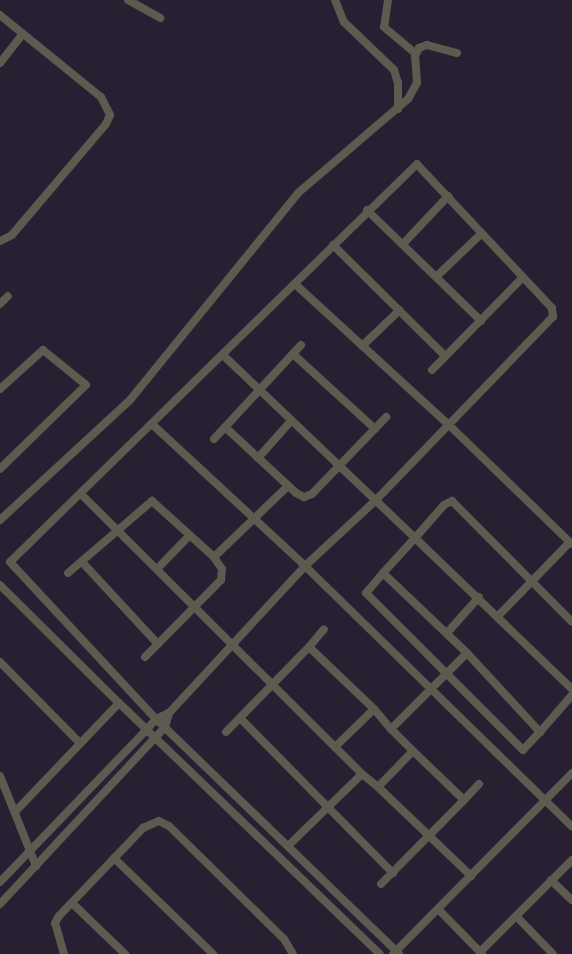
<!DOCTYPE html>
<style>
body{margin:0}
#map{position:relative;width:572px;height:954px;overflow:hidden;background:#291f32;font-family:"IBM Plex Sans",sans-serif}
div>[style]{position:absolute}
.street>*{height:8px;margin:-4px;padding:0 4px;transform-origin:4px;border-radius:4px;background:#5c5b50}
span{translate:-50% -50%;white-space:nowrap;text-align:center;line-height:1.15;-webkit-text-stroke:5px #291f32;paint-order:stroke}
</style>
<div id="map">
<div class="street">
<i style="left:128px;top:0;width:37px;rotate:29deg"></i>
<i style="left:335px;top:0;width:24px;rotate:68deg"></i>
<i style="left:344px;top:22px;width:69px;rotate:43.8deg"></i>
<i style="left:394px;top:70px;width:14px;rotate:73deg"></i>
<i style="left:398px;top:83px;width:26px;rotate:90deg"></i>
<i style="left:388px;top:0;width:27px;rotate:98deg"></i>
<i style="left:384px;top:27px;width:40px;rotate:40deg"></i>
<i style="left:0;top:15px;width:130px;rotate:39.1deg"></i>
<i style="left:101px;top:97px;width:20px;rotate:63deg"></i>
<i style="left:110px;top:115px;width:10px;rotate:114deg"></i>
<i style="left:106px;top:124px;width:145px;rotate:130.3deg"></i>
<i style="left:12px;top:235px;width:13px;rotate:153deg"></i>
<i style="left:0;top:63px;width:37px;rotate:-52deg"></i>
<i style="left:367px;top:210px;width:159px;rotate:44.2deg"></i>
<i style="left:403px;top:244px;width:66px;rotate:-46.8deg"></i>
<i style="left:333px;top:245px;width:158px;rotate:44.7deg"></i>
<i style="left:437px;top:276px;width:61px;rotate:-43.7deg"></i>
<i style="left:295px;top:284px;width:209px;rotate:42.5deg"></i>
<i style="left:449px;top:425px;width:171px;rotate:44.1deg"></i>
<i style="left:0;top:304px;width:11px;rotate:-45deg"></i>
<i style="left:301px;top:345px;width:112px;rotate:132.8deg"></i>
<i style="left:225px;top:427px;width:97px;rotate:42.9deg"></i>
<i style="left:296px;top:493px;width:9px;rotate:27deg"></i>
<i style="left:304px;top:497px;width:9px;rotate:-21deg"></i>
<i style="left:312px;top:494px;width:107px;rotate:-46.1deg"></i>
<i style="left:362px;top:346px;width:52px;rotate:-43.5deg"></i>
<i style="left:293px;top:354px;width:111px;rotate:42.4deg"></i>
<i style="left:224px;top:356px;width:264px;rotate:43.6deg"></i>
<i style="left:415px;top:538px;width:44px;rotate:-48.7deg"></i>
<i style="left:444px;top:505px;width:9px;rotate:-27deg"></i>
<i style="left:452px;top:501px;width:170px;rotate:45.2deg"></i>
<i style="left:432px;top:370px;width:129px;rotate:-45.6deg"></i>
<i style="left:0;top:389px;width:58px;rotate:-42.2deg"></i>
<i style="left:43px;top:350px;width:55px;rotate:39.1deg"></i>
<i style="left:86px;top:385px;width:120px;rotate:135.7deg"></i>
<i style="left:153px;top:425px;width:207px;rotate:42.8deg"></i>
<i style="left:305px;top:566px;width:373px;rotate:44.3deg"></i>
<i style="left:214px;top:439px;width:16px;rotate:-47deg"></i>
<i style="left:258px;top:458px;width:50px;rotate:-48.3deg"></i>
<i style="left:81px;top:494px;width:359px;rotate:44.9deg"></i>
<i style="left:0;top:520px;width:177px;rotate:-42.7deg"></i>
<i style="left:130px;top:400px;width:267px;rotate:-50.9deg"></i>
<i style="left:298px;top:193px;width:145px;rotate:-40.5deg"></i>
<i style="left:408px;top:99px;width:18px;rotate:-61deg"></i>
<i style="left:417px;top:83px;width:27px;rotate:-94deg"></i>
<i style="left:415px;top:56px;width:9px;rotate:-63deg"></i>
<i style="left:419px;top:48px;width:9px;rotate:-21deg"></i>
<i style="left:427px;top:45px;width:31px;rotate:15deg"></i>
<i style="left:82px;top:562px;width:112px;rotate:47.2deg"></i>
<i style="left:157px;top:569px;width:46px;rotate:-45.9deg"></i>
<i style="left:68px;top:573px;width:111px;rotate:-40.6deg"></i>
<i style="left:152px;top:501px;width:84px;rotate:42.1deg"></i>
<i style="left:383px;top:573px;width:26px;rotate:130deg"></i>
<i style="left:366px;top:593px;width:222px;rotate:45deg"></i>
<i style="left:523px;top:750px;width:25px;rotate:-47deg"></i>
<i style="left:0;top:585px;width:168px;rotate:44.8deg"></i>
<i style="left:119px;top:703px;width:151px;rotate:133.7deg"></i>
<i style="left:498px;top:616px;width:103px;rotate:-45.8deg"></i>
<i style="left:447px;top:633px;width:48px;rotate:-48.4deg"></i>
<i style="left:309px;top:647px;width:23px;rotate:-50deg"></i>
<i style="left:467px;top:653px;width:116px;rotate:-136.4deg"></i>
<i style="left:383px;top:573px;width:47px;rotate:-47.6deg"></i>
<i style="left:415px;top:538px;width:218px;rotate:43.9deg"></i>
<i style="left:145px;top:657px;width:108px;rotate:-45.4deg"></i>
<i style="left:221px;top:580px;width:11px;rotate:-85deg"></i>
<i style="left:222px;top:569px;width:14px;rotate:-124deg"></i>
<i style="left:214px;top:557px;width:103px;rotate:-43.8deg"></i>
<i style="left:0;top:662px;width:114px;rotate:45.4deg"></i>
<i style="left:119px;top:703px;width:362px;rotate:43.9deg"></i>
<i style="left:240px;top:718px;width:218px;rotate:45.4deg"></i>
<i style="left:226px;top:732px;width:119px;rotate:-45.7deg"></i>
<i style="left:309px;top:647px;width:90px;rotate:43.6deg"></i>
<i style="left:362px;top:774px;width:38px;rotate:-135deg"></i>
<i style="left:335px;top:747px;width:54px;rotate:-44.3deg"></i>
<i style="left:374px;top:709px;width:26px;rotate:50deg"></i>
<i style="left:0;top:776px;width:97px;rotate:68.2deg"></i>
<i style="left:378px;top:787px;width:129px;rotate:43.7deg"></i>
<i style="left:464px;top:800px;width:22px;rotate:-47deg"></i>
<i style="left:288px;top:846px;width:103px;rotate:-44.2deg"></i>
<i style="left:362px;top:774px;width:21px;rotate:39deg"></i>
<i style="left:378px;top:787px;width:50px;rotate:-45.8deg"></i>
<i style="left:413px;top:751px;width:31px;rotate:-135deg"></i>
<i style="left:391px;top:729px;width:107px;rotate:-45deg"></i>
<i style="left:467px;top:653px;width:108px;rotate:47.3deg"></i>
<i style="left:540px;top:732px;width:49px;rotate:-49.1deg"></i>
<i style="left:114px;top:858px;width:138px;rotate:44.1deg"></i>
<i style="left:551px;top:880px;width:29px;rotate:44deg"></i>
<i style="left:0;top:882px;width:212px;rotate:-46.1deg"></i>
<i style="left:147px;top:729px;width:13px;rotate:-48deg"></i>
<i style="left:156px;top:719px;width:14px;rotate:-25deg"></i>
<i style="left:169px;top:713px;width:200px;rotate:-47.2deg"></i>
<i style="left:305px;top:566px;width:97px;rotate:-42.9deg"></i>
<i style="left:376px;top:500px;width:255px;rotate:-46deg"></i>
<i style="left:553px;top:317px;width:9px;rotate:-96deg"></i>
<i style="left:552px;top:308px;width:197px;rotate:-133.2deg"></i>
<i style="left:417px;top:164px;width:569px;rotate:135.64deg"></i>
<i style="left:10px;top:562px;width:214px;rotate:47.1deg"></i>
<i style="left:156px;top:719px;width:338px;rotate:44deg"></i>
<i style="left:381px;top:884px;width:118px;rotate:-45.3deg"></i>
<i style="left:464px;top:800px;width:71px;rotate:-136.1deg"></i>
<i style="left:72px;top:903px;width:74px;rotate:43.9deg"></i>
<i style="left:0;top:904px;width:229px;rotate:-47deg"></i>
<i style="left:156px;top:737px;width:13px;rotate:-48deg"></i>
<i style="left:165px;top:727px;width:15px;rotate:-74deg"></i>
<i style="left:438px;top:909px;width:63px;rotate:45.6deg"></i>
<i style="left:516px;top:916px;width:53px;rotate:45.8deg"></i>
<i style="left:480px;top:952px;width:130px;rotate:-45deg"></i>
<i style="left:64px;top:954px;width:32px;rotate:-106deg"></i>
<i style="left:55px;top:923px;width:8px;rotate:-60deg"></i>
<i style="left:59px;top:916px;width:122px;rotate:-46.3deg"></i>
<i style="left:143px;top:828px;width:17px;rotate:-24deg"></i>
<i style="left:159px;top:821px;width:11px;rotate:27deg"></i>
<i style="left:169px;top:826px;width:161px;rotate:44.5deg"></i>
<i style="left:284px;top:939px;width:17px;rotate:59deg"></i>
<i style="left:393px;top:954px;width:255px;rotate:-45.3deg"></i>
</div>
</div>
